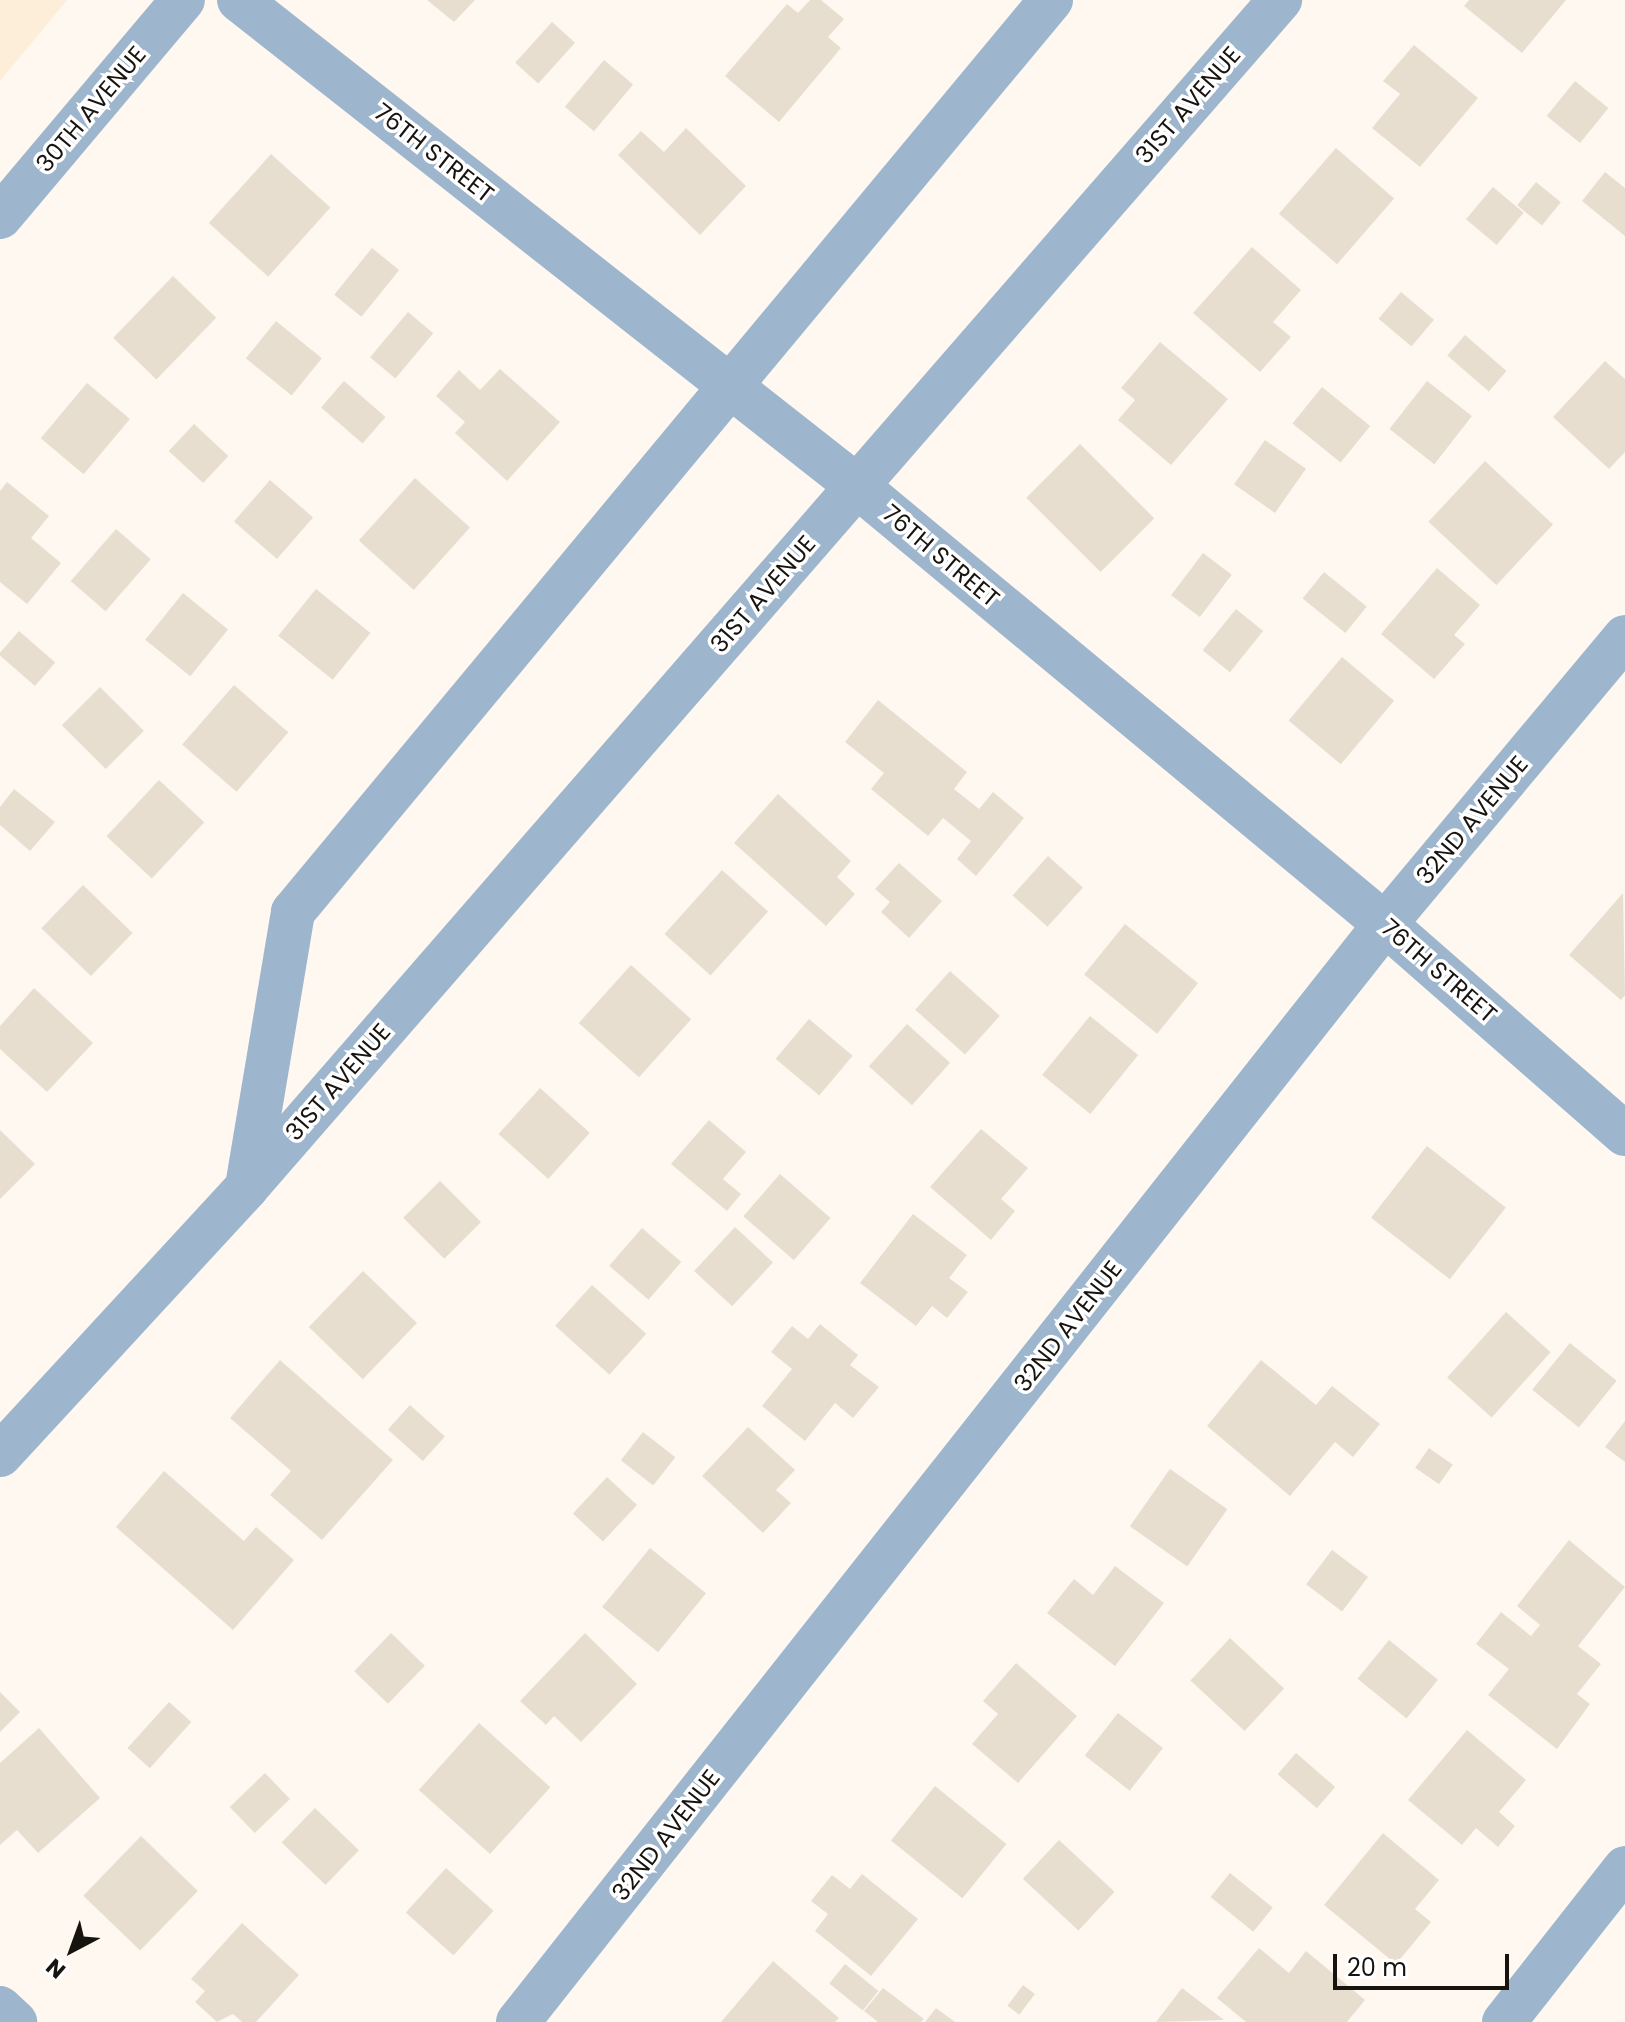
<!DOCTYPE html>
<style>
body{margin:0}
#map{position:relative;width:1625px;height:2022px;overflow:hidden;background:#fef8f0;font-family:Poppins,sans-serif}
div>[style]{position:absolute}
.built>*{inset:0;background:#fceed8}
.building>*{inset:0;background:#e8ded0;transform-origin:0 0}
.minor>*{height:44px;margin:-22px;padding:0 22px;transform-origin:22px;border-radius:22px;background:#9db5cd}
.tertiary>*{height:44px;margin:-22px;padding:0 22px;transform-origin:22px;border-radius:22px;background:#9db5cd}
span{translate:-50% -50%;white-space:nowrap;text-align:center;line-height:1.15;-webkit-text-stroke:7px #fff;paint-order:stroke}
.street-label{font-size:24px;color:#17130f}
.north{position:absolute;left:32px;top:1910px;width:80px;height:80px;-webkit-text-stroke:6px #fff;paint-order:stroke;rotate:221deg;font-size:22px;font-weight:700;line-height:32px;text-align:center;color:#17130f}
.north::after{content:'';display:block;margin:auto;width:28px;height:36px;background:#17130f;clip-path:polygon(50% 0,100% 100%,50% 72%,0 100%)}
.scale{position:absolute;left:1333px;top:1954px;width:176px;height:36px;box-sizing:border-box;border:4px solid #17130f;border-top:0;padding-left:10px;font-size:24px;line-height:28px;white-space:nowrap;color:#17130f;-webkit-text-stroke:6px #fff;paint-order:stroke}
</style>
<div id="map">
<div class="built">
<i style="clip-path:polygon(0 0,67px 0,0 81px)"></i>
</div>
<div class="building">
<i style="clip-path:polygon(427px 0,475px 0,454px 22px)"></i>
<i style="clip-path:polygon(810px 0,821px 0,844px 19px,828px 37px,841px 48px,779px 122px,725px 76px,787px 4px,798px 13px)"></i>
<i style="clip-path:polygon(1469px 0,1566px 0,1522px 53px,1464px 6px)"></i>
<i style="left:552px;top:22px;width:31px;height:55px;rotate:42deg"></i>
<i style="clip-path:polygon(1414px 45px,1478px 98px,1420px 167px,1372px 128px,1400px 94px,1383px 81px)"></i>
<i style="left:604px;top:60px;width:38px;height:61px;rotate:40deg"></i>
<i style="left:1575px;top:81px;width:43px;height:45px;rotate:39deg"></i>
<i style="clip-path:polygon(686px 128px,746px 186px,700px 235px,618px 155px,641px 131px,664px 152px)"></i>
<i style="left:1336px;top:148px;width:77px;height:87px;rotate:41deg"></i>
<i style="left:271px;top:154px;width:80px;height:93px;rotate:42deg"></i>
<i style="clip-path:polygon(1605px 172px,1625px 188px,1625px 236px,1582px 201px)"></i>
<i style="left:1536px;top:182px;width:32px;height:30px;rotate:39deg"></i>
<i style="left:1493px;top:187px;width:40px;height:42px;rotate:40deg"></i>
<i style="clip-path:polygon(1252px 247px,1301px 290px,1273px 322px,1291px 337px,1260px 372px,1193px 313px)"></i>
<i style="left:372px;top:248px;width:35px;height:60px;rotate:39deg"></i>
<i style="left:173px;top:276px;width:60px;height:86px;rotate:44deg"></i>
<i style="left:1401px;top:292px;width:43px;height:35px;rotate:40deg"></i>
<i style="left:408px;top:312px;width:33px;height:59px;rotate:40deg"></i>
<i style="left:276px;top:321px;width:59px;height:48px;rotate:39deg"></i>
<i style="left:1465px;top:335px;width:55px;height:27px;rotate:41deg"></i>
<i style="clip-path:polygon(1160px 342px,1228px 399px,1171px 465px,1118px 420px,1135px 400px,1121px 388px)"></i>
<i style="clip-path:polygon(1605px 361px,1625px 379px,1625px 452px,1609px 469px,1553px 417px)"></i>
<i style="clip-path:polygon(500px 369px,560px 422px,507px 481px,455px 433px,465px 422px,436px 396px,459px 370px,480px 390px)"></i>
<i style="left:344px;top:381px;width:55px;height:35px;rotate:41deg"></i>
<i style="left:1427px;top:381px;width:57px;height:61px;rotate:38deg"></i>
<i style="left:87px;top:383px;width:56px;height:72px;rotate:40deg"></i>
<i style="left:1322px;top:387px;width:62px;height:47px;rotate:39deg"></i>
<i style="left:194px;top:424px;width:47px;height:37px;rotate:43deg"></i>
<i style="left:1265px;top:440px;width:50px;height:54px;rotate:35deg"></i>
<i style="left:1080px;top:444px;width:105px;height:76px;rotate:45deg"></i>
<i style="left:1485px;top:461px;width:93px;height:83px;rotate:43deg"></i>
<i style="left:415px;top:478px;width:74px;height:84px;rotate:42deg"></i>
<i style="left:270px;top:480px;width:57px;height:55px;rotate:41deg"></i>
<i style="clip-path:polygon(7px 482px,49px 516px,31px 538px,61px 563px,27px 604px,0 582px,0 491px)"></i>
<i style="left:116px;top:529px;width:46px;height:69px;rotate:41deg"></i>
<i style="left:1203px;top:553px;width:36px;height:53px;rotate:37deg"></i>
<i style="clip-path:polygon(1437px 568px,1480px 605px,1454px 635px,1465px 644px,1434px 679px,1381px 634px)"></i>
<i style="left:1324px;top:572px;width:55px;height:34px;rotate:39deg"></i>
<i style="left:316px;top:589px;width:70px;height:60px;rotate:39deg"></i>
<i style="left:183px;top:593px;width:58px;height:60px;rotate:39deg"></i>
<i style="left:1236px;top:609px;width:35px;height:53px;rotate:39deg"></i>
<i style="left:19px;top:631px;width:48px;height:31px;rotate:41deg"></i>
<i style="left:1342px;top:657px;width:68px;height:83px;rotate:40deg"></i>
<i style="left:234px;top:685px;width:72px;height:79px;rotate:41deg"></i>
<i style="left:100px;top:687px;width:62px;height:54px;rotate:45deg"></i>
<i style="clip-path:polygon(878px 700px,967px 772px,954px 789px,979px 809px,993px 792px,1024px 818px,976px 876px,957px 859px,971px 841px,943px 818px,928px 836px,871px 789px,884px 773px,845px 742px)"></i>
<i style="left:159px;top:780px;width:62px;height:77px;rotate:43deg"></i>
<i style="clip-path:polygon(14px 789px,55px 822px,30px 851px,0 825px,0 807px)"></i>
<i style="clip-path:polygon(778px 794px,851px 861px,837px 877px,855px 894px,826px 926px,734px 843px)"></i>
<i style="left:1048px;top:856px;width:47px;height:53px;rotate:42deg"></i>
<i style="clip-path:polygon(899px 863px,942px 901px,909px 938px,881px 912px,890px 902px,875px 889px)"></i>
<i style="left:722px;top:870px;width:62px;height:86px;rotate:42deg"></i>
<i style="left:83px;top:885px;width:69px;height:60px;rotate:44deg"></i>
<i style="clip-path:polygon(1623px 893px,1625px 995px,1621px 1000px,1569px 955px)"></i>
<i style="left:1125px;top:924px;width:94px;height:65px;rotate:39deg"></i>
<i style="left:631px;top:965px;width:81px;height:78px;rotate:42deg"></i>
<i style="left:950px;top:971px;width:67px;height:52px;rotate:42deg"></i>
<i style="clip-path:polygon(34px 988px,93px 1043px,47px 1092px,0 1049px,0 1026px)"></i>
<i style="left:1090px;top:1016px;width:62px;height:76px;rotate:39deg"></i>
<i style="left:809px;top:1019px;width:57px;height:52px;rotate:40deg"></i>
<i style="left:907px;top:1024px;width:58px;height:57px;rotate:42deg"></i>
<i style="left:540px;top:1088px;width:67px;height:62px;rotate:42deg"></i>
<i style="clip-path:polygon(709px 1120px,746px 1152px,723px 1179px,741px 1194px,727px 1211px,671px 1164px)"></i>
<i style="clip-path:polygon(981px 1129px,1028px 1168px,1001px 1199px,1015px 1211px,991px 1240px,930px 1187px)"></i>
<i style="clip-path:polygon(0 1130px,35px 1164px,0 1199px)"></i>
<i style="left:1427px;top:1146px;width:100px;height:91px;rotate:38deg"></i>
<i style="left:780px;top:1174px;width:67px;height:56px;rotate:41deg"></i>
<i style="left:440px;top:1181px;width:58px;height:52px;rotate:45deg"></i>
<i style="clip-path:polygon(913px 1214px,967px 1255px,949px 1278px,968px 1292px,947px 1318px,932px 1306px,916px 1326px,860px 1283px)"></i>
<i style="left:735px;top:1227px;width:52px;height:60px;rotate:43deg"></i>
<i style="left:642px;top:1228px;width:52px;height:50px;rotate:41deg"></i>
<i style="left:363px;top:1271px;width:75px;height:78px;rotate:44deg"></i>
<i style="left:592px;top:1285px;width:73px;height:55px;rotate:42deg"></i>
<i style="left:1506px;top:1312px;width:60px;height:88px;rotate:42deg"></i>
<i style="clip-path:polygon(820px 1324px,858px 1355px,850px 1365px,879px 1387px,853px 1418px,835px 1403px,805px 1441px,762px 1406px,792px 1369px,771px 1352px,792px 1326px,808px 1339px)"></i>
<i style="left:1570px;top:1343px;width:60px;height:60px;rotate:39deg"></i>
<i style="clip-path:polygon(280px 1360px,393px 1460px,322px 1540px,270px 1495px,291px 1471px,230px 1418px)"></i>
<i style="clip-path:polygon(1261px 1360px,1316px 1405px,1332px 1386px,1380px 1424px,1353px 1457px,1335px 1442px,1290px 1496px,1207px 1426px)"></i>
<i style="left:410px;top:1405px;width:47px;height:33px;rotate:42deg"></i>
<i style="clip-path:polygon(1625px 1421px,1625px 1462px,1605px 1447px)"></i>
<i style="clip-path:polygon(748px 1427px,795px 1470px,776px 1490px,791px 1503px,763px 1533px,702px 1476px)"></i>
<i style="left:643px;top:1432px;width:41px;height:36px;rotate:38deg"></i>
<i style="left:1429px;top:1448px;width:29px;height:24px;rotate:35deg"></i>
<i style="left:1170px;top:1469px;width:70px;height:70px;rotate:35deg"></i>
<i style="clip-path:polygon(164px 1471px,244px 1541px,256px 1527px,294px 1560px,233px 1630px,116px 1527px)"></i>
<i style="left:607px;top:1477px;width:41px;height:50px;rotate:43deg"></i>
<i style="clip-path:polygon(1569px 1540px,1625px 1587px,1578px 1646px,1601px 1664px,1577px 1694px,1590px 1704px,1557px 1749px,1488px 1695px,1509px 1669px,1476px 1644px,1501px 1612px,1531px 1636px,1540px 1625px,1517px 1606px)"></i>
<i style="left:650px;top:1548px;width:72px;height:76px;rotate:39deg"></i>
<i style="left:1332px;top:1550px;width:45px;height:43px;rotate:37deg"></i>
<i style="clip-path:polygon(1115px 1566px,1164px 1603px,1115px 1666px,1047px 1613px,1074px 1579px,1093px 1595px)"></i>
<i style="left:391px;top:1633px;width:47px;height:53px;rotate:44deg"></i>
<i style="clip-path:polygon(585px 1633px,637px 1684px,581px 1742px,554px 1716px,546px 1725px,520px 1701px)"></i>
<i style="left:1230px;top:1638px;width:74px;height:58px;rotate:43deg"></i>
<i style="left:1389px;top:1640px;width:63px;height:50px;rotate:39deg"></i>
<i style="clip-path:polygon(1016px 1663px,1077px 1716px,1018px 1783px,972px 1744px,998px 1714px,983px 1701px)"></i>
<i style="clip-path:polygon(0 1692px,20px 1712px,0 1732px)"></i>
<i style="left:169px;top:1702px;width:30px;height:62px;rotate:42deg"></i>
<i style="left:1118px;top:1713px;width:57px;height:54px;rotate:38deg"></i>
<i style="left:479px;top:1723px;width:96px;height:90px;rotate:42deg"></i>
<i style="clip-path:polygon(39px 1728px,100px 1798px,38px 1853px,17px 1830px,0 1845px,0 1763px)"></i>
<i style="clip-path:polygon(1467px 1730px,1526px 1780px,1499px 1812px,1515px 1826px,1498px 1847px,1476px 1828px,1462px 1845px,1408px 1800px)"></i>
<i style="left:1296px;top:1753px;width:52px;height:28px;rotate:41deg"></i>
<i style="left:265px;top:1773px;width:36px;height:49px;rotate:46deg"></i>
<i style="left:935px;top:1786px;width:92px;height:70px;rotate:39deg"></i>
<i style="left:315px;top:1808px;width:61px;height:48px;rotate:44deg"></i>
<i style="clip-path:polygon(1383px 1833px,1439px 1880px,1415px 1909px,1431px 1922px,1396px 1964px,1324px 1905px)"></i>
<i style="left:141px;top:1836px;width:79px;height:83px;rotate:44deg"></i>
<i style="left:1059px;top:1840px;width:76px;height:53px;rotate:43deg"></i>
<i style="left:446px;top:1868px;width:64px;height:60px;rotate:42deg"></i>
<i style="left:1230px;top:1873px;width:55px;height:31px;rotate:39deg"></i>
<i style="clip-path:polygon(862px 1874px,918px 1919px,871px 1976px,815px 1931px,828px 1914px,811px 1901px,832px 1875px,850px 1889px)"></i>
<i style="clip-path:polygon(242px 1923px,299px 1975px,256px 2022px,242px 2022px,233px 2014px,217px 2022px,195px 2002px,205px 1991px,191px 1979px)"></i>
<i style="clip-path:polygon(1259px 1948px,1289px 1973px,1306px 1951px,1365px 2000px,1347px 2022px,1246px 2022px,1217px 1998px)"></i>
<i style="clip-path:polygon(773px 1961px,839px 2018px,835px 2022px,721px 2022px)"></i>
<i style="left:845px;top:1964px;width:43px;height:25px;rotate:39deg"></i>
<i style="left:1023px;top:1985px;width:15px;height:26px;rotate:37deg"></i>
<i style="clip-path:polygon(883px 1988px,924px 2019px,921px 2022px,878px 2022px,864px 2011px)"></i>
<i style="clip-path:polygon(1182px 1988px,1224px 2020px,1156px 2022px)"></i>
<i style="clip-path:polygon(936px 2008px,955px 2022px,925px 2022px)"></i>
</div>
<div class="minor">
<i style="left:239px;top:0;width:786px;rotate:38.18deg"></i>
<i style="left:857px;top:486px;width:686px;rotate:39.68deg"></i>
<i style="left:1385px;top:924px;width:319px;rotate:41.2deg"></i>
<i style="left:247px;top:1187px;width:279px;rotate:-80.5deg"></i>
<i style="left:293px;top:912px;width:1186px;rotate:-50.27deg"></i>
<i style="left:0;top:1455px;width:364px;rotate:-47.3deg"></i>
<i style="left:247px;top:1187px;width:1574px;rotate:-48.97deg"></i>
<i style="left:518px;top:2022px;width:1399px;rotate:-51.7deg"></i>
<i style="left:1385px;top:924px;width:374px;rotate:-50.1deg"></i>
<i style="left:1504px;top:2022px;width:196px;rotate:-51.8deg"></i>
</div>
<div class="tertiary">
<i style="left:0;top:217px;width:284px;rotate:-49.9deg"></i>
<i style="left:0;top:2008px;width:21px;rotate:43deg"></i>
</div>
<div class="street-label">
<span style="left:1188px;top:105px;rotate:-49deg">31ST AVENUE</span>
<span style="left:91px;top:109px;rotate:-50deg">30TH AVENUE</span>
<span style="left:434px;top:153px;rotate:38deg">76TH STREET</span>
<span style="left:941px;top:556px;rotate:40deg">76TH STREET</span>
<span style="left:763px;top:594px;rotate:-49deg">31ST AVENUE</span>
<span style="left:1472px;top:820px;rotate:-50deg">32ND AVENUE</span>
<span style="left:1439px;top:971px;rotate:41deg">76TH STREET</span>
<span style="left:338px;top:1082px;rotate:-49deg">31ST AVENUE</span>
<span style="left:1068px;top:1326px;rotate:-52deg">32ND AVENUE</span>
<span style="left:666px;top:1835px;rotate:-52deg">32ND AVENUE</span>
</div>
<div class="north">N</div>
<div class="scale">20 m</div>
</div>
